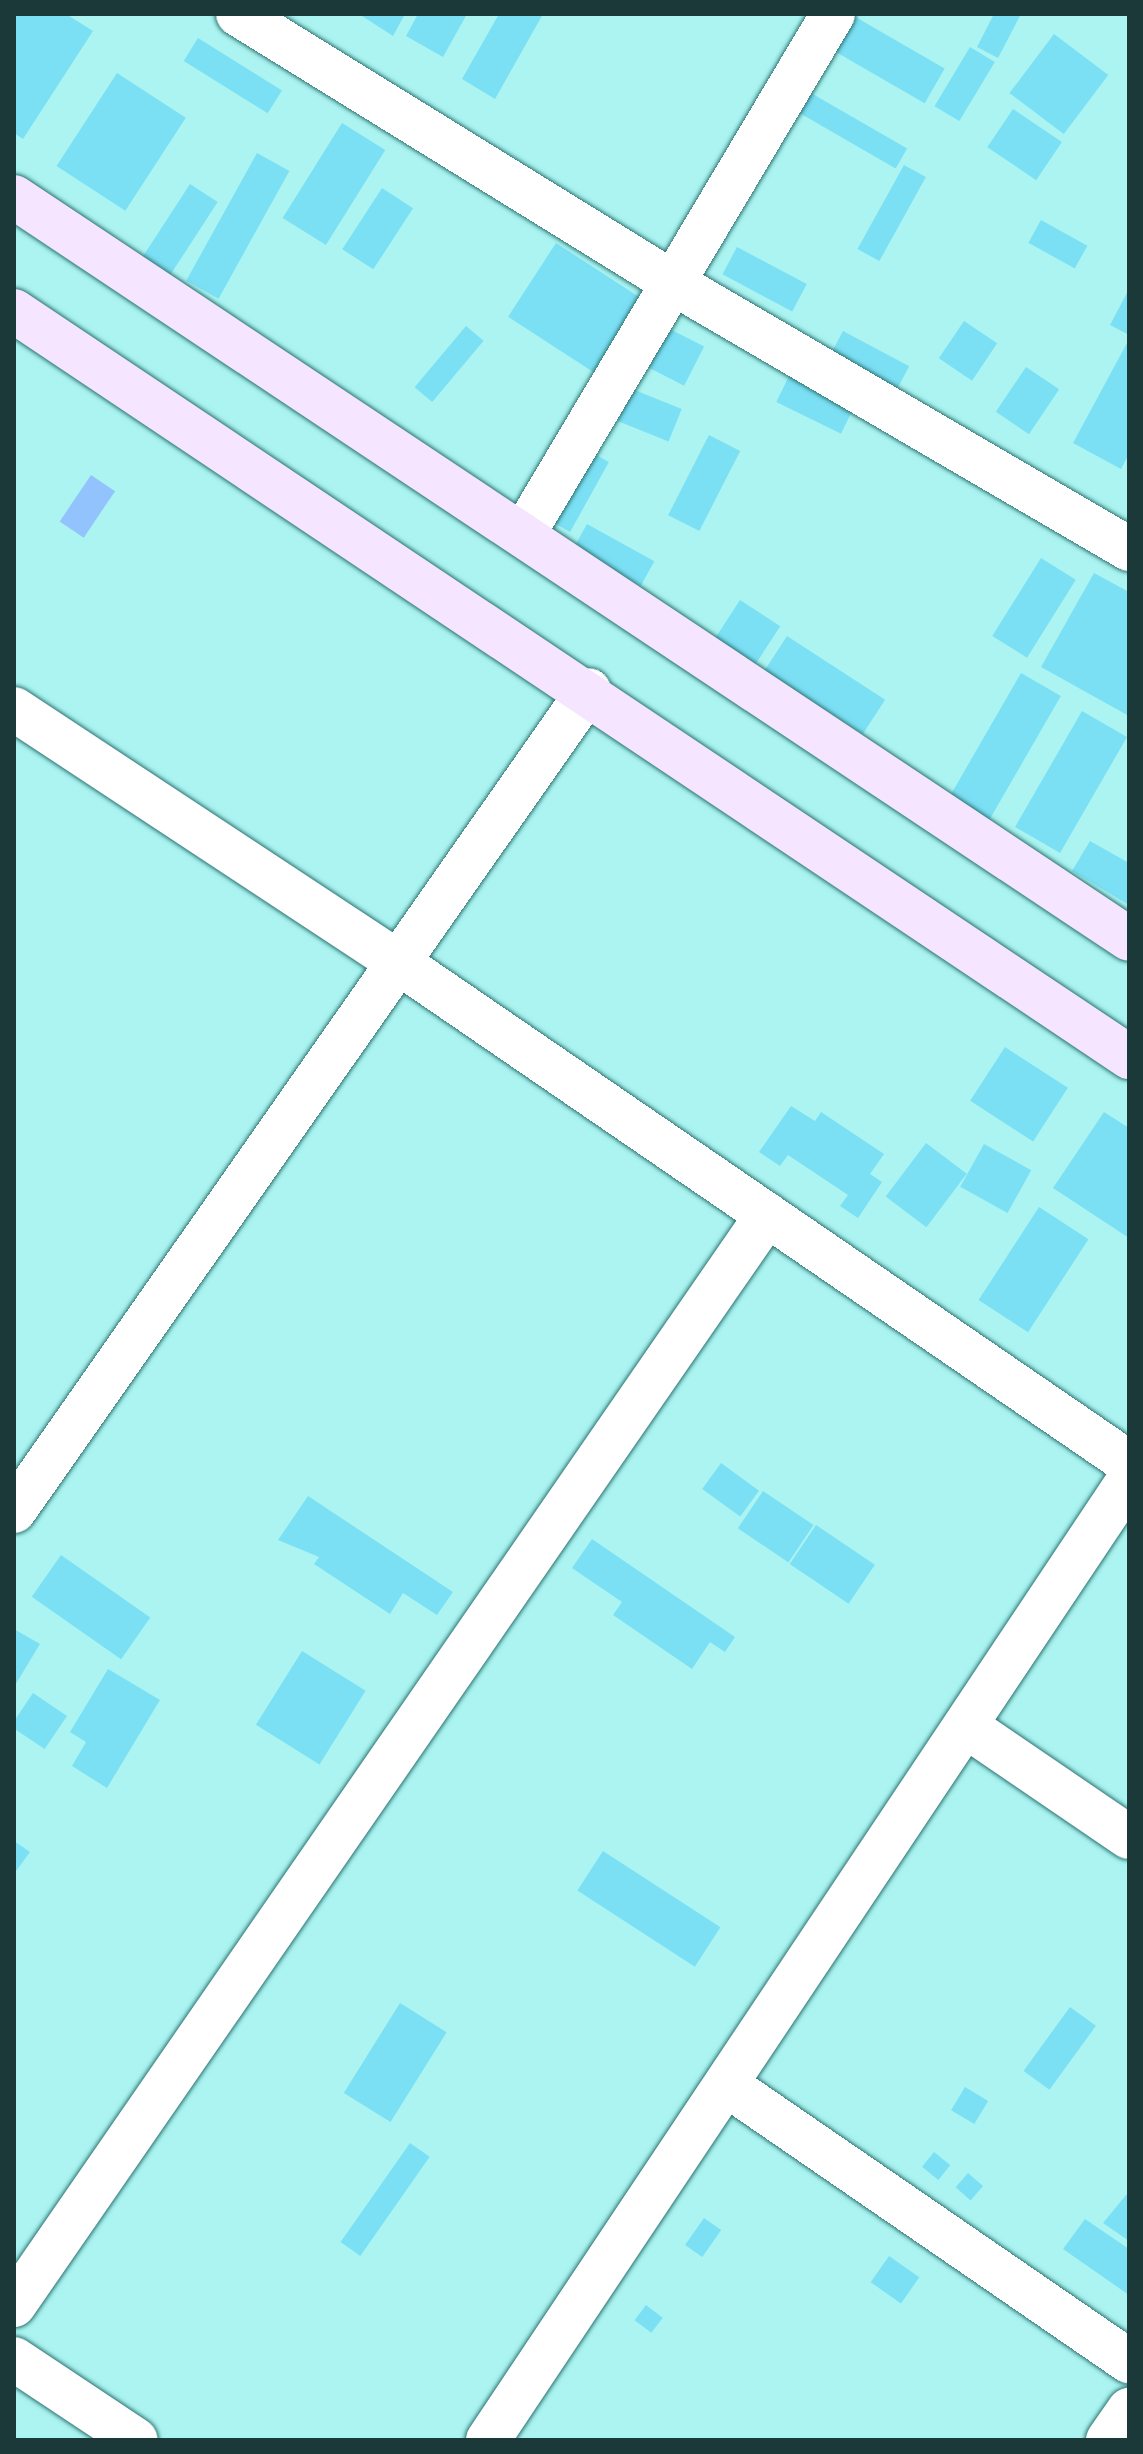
<!DOCTYPE html>
<style>
body{margin:0}
#map{position:relative;width:1143px;height:2454px;overflow:hidden;background:#abf4f1;font-family:Signika,sans-serif}
div>[style]{position:absolute}
.water>*{inset:0;background:#92c3fd;transform-origin:0 0}
.building>*{inset:0;background:#7ce0f5;transform-origin:0 0}
.roads{filter:drop-shadow(0 0 2px #2a7372) drop-shadow(0 0 2px #2a7372)}
.street>*{height:44px;margin:-22px;padding:0 22px;transform-origin:22px;border-radius:22px;background:#fff}
.secondary>*{height:44px;margin:-22px;padding:0 22px;transform-origin:22px;border-radius:22px;background:#f6e5ff}
span{translate:-50% -50%;white-space:nowrap;text-align:center;line-height:1.15;-webkit-text-stroke:6px #c5fefc;paint-order:stroke}
.frame{position:absolute;inset:0;border:16px solid #1b3938;pointer-events:none}
</style>
<div id="map">
<div class="water">
<i style="left:91px;top:475px;width:29px;height:56px;rotate:34deg"></i>
</div>
<div class="building">
<i style="clip-path:polygon(14px 14px,66px 14px,93px 31px,23px 139px,14px 133px)"></i>
<i style="clip-path:polygon(359px 14px,405px 14px,393px 36px)"></i>
<i style="clip-path:polygon(418px 14px,467px 14px,443px 57px,406px 36px)"></i>
<i style="clip-path:polygon(499px 14px,543px 14px,495px 99px,462px 79px)"></i>
<i style="clip-path:polygon(994px 14px,1021px 14px,998px 58px,977px 47px)"></i>
<i style="left:852px;top:15px;width:107px;height:40px;rotate:30deg"></i>
<i style="left:1054px;top:34px;width:68px;height:74px;rotate:37deg"></i>
<i style="left:198px;top:38px;width:99px;height:27px;rotate:32deg"></i>
<i style="left:970px;top:47px;width:29px;height:69px;rotate:31deg"></i>
<i style="left:117px;top:73px;width:82px;height:111px;rotate:33deg"></i>
<i style="left:811px;top:93px;width:111px;height:23px;rotate:30deg"></i>
<i style="left:1013px;top:109px;width:59px;height:46px;rotate:34deg"></i>
<i style="left:342px;top:123px;width:51px;height:112px;rotate:32deg"></i>
<i style="left:257px;top:153px;width:37px;height:146px;rotate:29deg"></i>
<i style="left:904px;top:165px;width:25px;height:96px;rotate:29deg"></i>
<i style="left:190px;top:184px;width:33px;height:86px;rotate:33deg"></i>
<i style="left:382px;top:188px;width:37px;height:73px;rotate:33deg"></i>
<i style="left:1041px;top:220px;width:53px;height:26px;rotate:29deg"></i>
<i style="left:556px;top:243px;width:106px;height:88px;rotate:33deg"></i>
<i style="left:737px;top:247px;width:79px;height:31px;rotate:28deg"></i>
<i style="clip-path:polygon(1129px 289px,1129px 335px,1110px 325px)"></i>
<i style="left:964px;top:321px;width:40px;height:45px;rotate:34deg"></i>
<i style="left:466px;top:326px;width:23px;height:80px;rotate:40deg"></i>
<i style="left:664px;top:326px;width:45px;height:44px;rotate:27deg"></i>
<i style="left:843px;top:331px;width:75px;height:25px;rotate:28deg"></i>
<i style="clip-path:polygon(1127px 343px,1129px 454px,1121px 469px,1073px 443px)"></i>
<i style="left:1026px;top:367px;width:40px;height:54px;rotate:34deg"></i>
<i style="left:789px;top:376px;width:72px;height:29px;rotate:26deg"></i>
<i style="left:627px;top:387px;width:59px;height:35px;rotate:22deg"></i>
<i style="left:709px;top:435px;width:35px;height:90px;rotate:27deg"></i>
<i style="left:587px;top:450px;width:25px;height:80px;rotate:29deg"></i>
<i style="left:587px;top:524px;width:77px;height:28px;rotate:29deg"></i>
<i style="left:1041px;top:558px;width:41px;height:92px;rotate:32deg"></i>
<i style="clip-path:polygon(1094px 573px,1129px 592px,1129px 716px,1041px 667px)"></i>
<i style="left:740px;top:600px;width:48px;height:53px;rotate:33deg"></i>
<i style="left:787px;top:636px;width:117px;height:41px;rotate:33deg"></i>
<i style="left:1021px;top:673px;width:46px;height:146px;rotate:30deg"></i>
<i style="left:1082px;top:711px;width:52px;height:134px;rotate:30deg"></i>
<i style="clip-path:polygon(1090px 841px,1129px 863px,1129px 905px,1072px 871px)"></i>
<i style="left:1005px;top:1047px;width:75px;height:64px;rotate:33deg"></i>
<i style="clip-path:polygon(791px 1106px,815px 1121px,821px 1112px,884px 1154px,870px 1174px,882px 1182px,858px 1218px,840px 1206px,848px 1195px,788px 1155px,780px 1166px,759px 1152px)"></i>
<i style="clip-path:polygon(1104px 1112px,1129px 1128px,1129px 1238px,1053px 1188px)"></i>
<i style="left:926px;top:1143px;width:51px;height:67px;rotate:37deg"></i>
<i style="left:984px;top:1144px;width:54px;height:49px;rotate:29deg"></i>
<i style="left:1039px;top:1207px;width:59px;height:111px;rotate:33deg"></i>
<i style="left:721px;top:1463px;width:47px;height:32px;rotate:36deg"></i>
<i style="left:763px;top:1491px;width:61px;height:45px;rotate:34deg"></i>
<i style="clip-path:polygon(308px 1496px,453px 1592px,437px 1615px,403px 1593px,390px 1614px,314px 1564px,319px 1557px,278px 1540px)"></i>
<i style="left:816px;top:1525px;width:71px;height:47px;rotate:34deg"></i>
<i style="clip-path:polygon(592px 1539px,735px 1637px,725px 1652px,710px 1642px,692px 1669px,613px 1615px,622px 1602px,572px 1568px)"></i>
<i style="left:61px;top:1555px;width:109px;height:51px;rotate:35deg"></i>
<i style="clip-path:polygon(14px 1629px,40px 1644px,14px 1687px)"></i>
<i style="left:302px;top:1651px;width:75px;height:87px;rotate:32deg"></i>
<i style="clip-path:polygon(108px 1669px,160px 1700px,107px 1788px,72px 1766px,86px 1742px,70px 1732px)"></i>
<i style="left:33px;top:1693px;width:41px;height:40px;rotate:34deg"></i>
<i style="clip-path:polygon(14px 1841px,30px 1852px,16px 1871px,14px 1870px)"></i>
<i style="left:603px;top:1851px;width:140px;height:47px;rotate:33deg"></i>
<i style="left:400px;top:2003px;width:55px;height:106px;rotate:32deg"></i>
<i style="left:1070px;top:2007px;width:32px;height:79px;rotate:36deg"></i>
<i style="left:965px;top:2087px;width:27px;height:27px;rotate:31deg"></i>
<i style="left:410px;top:2143px;width:24px;height:121px;rotate:35deg"></i>
<i style="left:934px;top:2152px;width:21px;height:19px;rotate:39deg"></i>
<i style="left:968px;top:2173px;width:20px;height:19px;rotate:41deg"></i>
<i style="clip-path:polygon(1126px 2195px,1129px 2196px,1129px 2241px,1103px 2223px)"></i>
<i style="left:704px;top:2218px;width:21px;height:33px;rotate:35deg"></i>
<i style="clip-path:polygon(1085px 2219px,1129px 2249px,1129px 2295px,1063px 2249px)"></i>
<i style="left:889px;top:2256px;width:37px;height:32px;rotate:35deg"></i>
<i style="left:646px;top:2305px;width:21px;height:19px;rotate:37deg"></i>
</div>
<div class="roads">
<div class="street">
<i style="left:238px;top:14px;width:514px;rotate:31.71deg"></i>
<i style="left:675px;top:284px;width:526px;rotate:30.27deg"></i>
<i style="left:524px;top:533px;width:604px;rotate:-59.23deg"></i>
<i style="left:14px;top:709px;width:456px;rotate:33.4deg"></i>
<i style="left:395px;top:960px;width:890px;rotate:34.42deg"></i>
<i style="left:14px;top:1511px;width:1002px;rotate:-54.99deg"></i>
<i style="left:966px;top:1726px;width:197px;rotate:34.3deg"></i>
<i style="left:727px;top:2085px;width:488px;rotate:34.5deg"></i>
<i style="left:14px;top:2305px;width:1325px;rotate:-55.36deg"></i>
<i style="left:14px;top:2359px;width:146px;rotate:33.6deg"></i>
<i style="left:488px;top:2440px;width:1154px;rotate:-56.27deg"></i>
<i style="left:1108px;top:2440px;width:37px;rotate:-55deg"></i>
</div>
<div class="secondary">
<i style="left:14px;top:197px;width:1339px;rotate:33.64deg"></i>
<i style="left:14px;top:311px;width:1342px;rotate:33.78deg"></i>
</div>
</div>
<div class="frame"></div>
</div>
